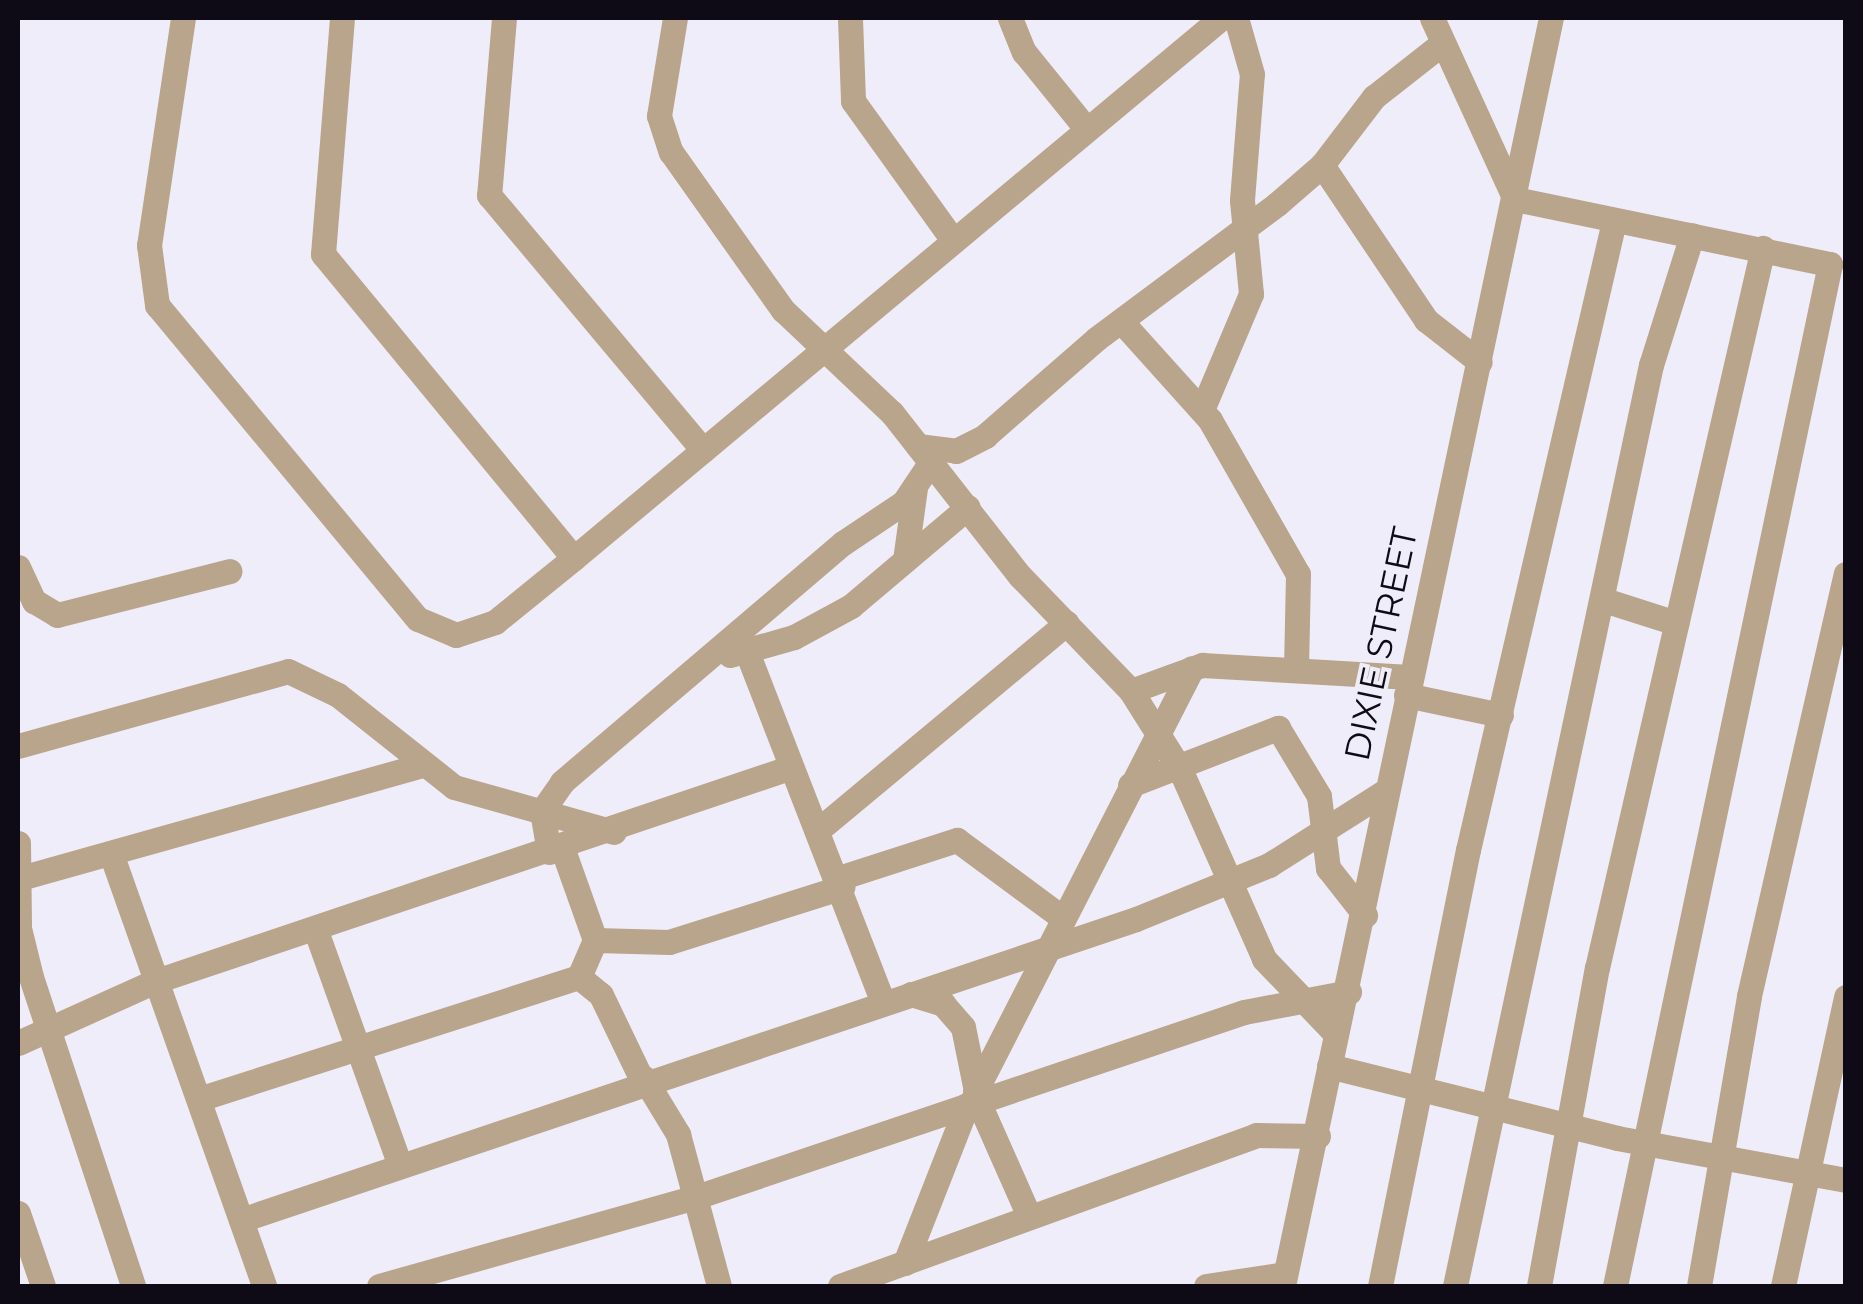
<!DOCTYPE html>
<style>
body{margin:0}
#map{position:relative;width:1863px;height:1304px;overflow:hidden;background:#f0edfa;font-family:Montserrat,sans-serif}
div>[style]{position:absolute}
.minor>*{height:25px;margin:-12.5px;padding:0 12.5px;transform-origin:12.5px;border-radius:12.5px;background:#b9a58b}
span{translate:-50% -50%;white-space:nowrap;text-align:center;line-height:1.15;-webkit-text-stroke:8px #f0edfa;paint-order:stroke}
.street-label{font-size:35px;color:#0e0b16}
.frame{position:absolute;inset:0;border:20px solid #0e0b16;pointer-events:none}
</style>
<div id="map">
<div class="minor">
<i style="left:183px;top:18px;width:230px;rotate:98.5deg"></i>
<i style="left:149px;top:245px;width:61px;rotate:82.4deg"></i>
<i style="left:157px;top:305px;width:408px;rotate:50.3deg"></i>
<i style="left:418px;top:619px;width:41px;rotate:22.8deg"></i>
<i style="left:456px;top:635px;width:41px;rotate:-18.4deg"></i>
<i style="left:495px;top:622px;width:102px;rotate:-39deg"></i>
<i style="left:574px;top:558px;width:843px;rotate:-39.85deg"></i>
<i style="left:342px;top:18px;width:237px;rotate:94.6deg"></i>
<i style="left:323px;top:254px;width:394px;rotate:50.5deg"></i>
<i style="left:504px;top:18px;width:178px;rotate:94.8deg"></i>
<i style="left:489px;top:195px;width:333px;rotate:50deg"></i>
<i style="left:675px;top:18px;width:99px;rotate:99.3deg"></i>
<i style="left:659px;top:116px;width:38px;rotate:72deg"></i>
<i style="left:671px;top:152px;width:194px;rotate:54.7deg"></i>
<i style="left:783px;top:310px;width:150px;rotate:43.4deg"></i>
<i style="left:892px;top:413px;width:207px;rotate:51.9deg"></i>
<i style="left:1020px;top:576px;width:160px;rotate:46deg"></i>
<i style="left:1131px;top:691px;width:92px;rotate:57.9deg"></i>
<i style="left:1180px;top:769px;width:208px;rotate:66.1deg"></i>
<i style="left:1264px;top:959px;width:104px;rotate:46.2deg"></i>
<i style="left:850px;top:18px;width:83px;rotate:87.9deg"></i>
<i style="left:853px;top:101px;width:171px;rotate:54.3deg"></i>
<i style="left:1010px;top:18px;width:37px;rotate:68deg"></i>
<i style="left:1024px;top:52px;width:97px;rotate:50.9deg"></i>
<i style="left:1432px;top:18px;width:199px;rotate:65.4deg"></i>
<i style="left:1515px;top:199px;width:322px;rotate:11.7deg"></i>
<i style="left:1830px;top:264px;width:1044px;rotate:101.88deg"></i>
<i style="left:1322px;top:165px;width:187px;rotate:56.1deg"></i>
<i style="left:1426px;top:320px;width:68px;rotate:37.9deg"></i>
<i style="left:1121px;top:321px;width:133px;rotate:48deg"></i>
<i style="left:1210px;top:420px;width:177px;rotate:60.3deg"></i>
<i style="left:1298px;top:574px;width:92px;rotate:91.2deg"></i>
<i style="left:1202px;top:410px;width:126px;rotate:-67.1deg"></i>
<i style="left:1251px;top:294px;width:94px;rotate:-95.5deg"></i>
<i style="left:1242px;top:200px;width:126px;rotate:-85.5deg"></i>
<i style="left:1252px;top:74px;width:58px;rotate:-105.9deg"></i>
<i style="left:918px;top:446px;width:38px;rotate:7deg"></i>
<i style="left:956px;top:451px;width:33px;rotate:-27deg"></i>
<i style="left:985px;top:436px;width:147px;rotate:-41.1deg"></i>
<i style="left:1096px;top:339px;width:226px;rotate:-36.7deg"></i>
<i style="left:1277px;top:204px;width:60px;rotate:-40.9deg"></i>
<i style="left:1322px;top:165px;width:86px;rotate:-52.6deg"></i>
<i style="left:1374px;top:97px;width:84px;rotate:-38.2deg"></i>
<i style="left:905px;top:560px;width:73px;rotate:-82.1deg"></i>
<i style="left:18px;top:567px;width:38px;rotate:65deg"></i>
<i style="left:34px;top:601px;width:27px;rotate:31deg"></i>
<i style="left:57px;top:615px;width:178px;rotate:-14.3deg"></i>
<i style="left:1604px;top:600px;width:76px;rotate:17.7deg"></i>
<i style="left:747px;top:652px;width:375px;rotate:68.8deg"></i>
<i style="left:730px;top:655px;width:66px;rotate:-15.7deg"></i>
<i style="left:794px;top:637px;width:65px;rotate:-28.5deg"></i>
<i style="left:851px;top:606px;width:153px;rotate:-40.2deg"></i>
<i style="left:1131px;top:691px;width:76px;rotate:-20.1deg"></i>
<i style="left:1202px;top:665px;width:208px;rotate:3.3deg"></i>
<i style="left:1406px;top:695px;width:97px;rotate:11.9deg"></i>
<i style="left:18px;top:746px;width:280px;rotate:-15.5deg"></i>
<i style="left:288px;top:671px;width:55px;rotate:25.6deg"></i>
<i style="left:338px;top:695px;width:148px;rotate:38.4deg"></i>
<i style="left:454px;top:787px;width:166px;rotate:15.7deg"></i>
<i style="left:1130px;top:785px;width:159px;rotate:-21.1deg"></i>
<i style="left:1278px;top:728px;width:79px;rotate:58.9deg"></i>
<i style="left:1319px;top:796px;width:73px;rotate:82.9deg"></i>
<i style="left:1328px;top:868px;width:60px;rotate:51.8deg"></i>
<i style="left:817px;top:831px;width:325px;rotate:-39.8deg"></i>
<i style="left:18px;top:843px;width:85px;rotate:89.3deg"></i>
<i style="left:19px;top:928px;width:50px;rotate:76.2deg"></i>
<i style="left:31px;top:977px;width:325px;rotate:71.7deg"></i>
<i style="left:549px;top:852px;width:42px;rotate:-99.7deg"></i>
<i style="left:542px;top:811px;width:35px;rotate:-55deg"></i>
<i style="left:562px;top:782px;width:369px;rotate:-40.4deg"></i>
<i style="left:843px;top:543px;width:73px;rotate:-33.9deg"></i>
<i style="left:904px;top:502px;width:47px;rotate:-56.3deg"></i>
<i style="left:113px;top:859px;width:453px;rotate:70.5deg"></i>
<i style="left:24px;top:877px;width:414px;rotate:-15.7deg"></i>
<i style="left:839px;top:878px;width:124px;rotate:-17.9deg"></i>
<i style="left:957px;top:840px;width:128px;rotate:36.4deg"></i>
<i style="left:316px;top:931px;width:246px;rotate:70.3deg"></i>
<i style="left:595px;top:940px;width:74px;rotate:1.5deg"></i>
<i style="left:669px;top:942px;width:182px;rotate:-17.6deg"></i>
<i style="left:579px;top:977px;width:28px;rotate:39deg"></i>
<i style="left:601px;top:995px;width:92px;rotate:64.3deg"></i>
<i style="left:911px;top:994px;width:34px;rotate:17deg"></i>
<i style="left:943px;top:1004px;width:30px;rotate:49deg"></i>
<i style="left:963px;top:1027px;width:76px;rotate:78.5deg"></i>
<i style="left:978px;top:1101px;width:126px;rotate:66.1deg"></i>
<i style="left:18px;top:1043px;width:148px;rotate:-24.3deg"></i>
<i style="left:153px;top:982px;width:668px;rotate:-18.6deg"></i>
<i style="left:1329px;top:1066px;width:297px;rotate:14deg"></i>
<i style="left:1617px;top:1138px;width:233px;rotate:10.4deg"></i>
<i style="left:644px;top:1078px;width:66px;rotate:58.7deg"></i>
<i style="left:678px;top:1134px;width:157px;rotate:74.9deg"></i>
<i style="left:975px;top:1092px;width:476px;rotate:-62.9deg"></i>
<i style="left:202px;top:1098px;width:396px;rotate:-17.8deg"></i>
<i style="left:579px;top:977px;width:40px;rotate:-66.6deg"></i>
<i style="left:595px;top:940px;width:96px;rotate:-109.6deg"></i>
<i style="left:18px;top:1213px;width:77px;rotate:71.1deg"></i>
<i style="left:241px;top:1220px;width:944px;rotate:-18.59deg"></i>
<i style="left:1136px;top:919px;width:144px;rotate:-22.1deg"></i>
<i style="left:1269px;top:865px;width:136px;rotate:-32.4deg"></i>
<i style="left:905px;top:1263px;width:170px;rotate:-68.6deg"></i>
<i style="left:379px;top:1286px;width:329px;rotate:-15.7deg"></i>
<i style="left:696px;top:1197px;width:578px;rotate:-18.65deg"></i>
<i style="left:1244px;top:1012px;width:107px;rotate:-10.8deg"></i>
<i style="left:840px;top:1286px;width:443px;rotate:-19.9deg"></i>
<i style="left:1256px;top:1135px;width:62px;rotate:0.9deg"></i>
<i style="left:1206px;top:1286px;width:80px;rotate:-8.6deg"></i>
<i style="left:1283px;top:1286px;width:1296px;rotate:-78.07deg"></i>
<i style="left:1380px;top:1286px;width:445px;rotate:-78.6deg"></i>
<i style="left:1468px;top:850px;width:646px;rotate:-76.93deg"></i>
<i style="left:1455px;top:1286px;width:942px;rotate:-77.99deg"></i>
<i style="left:1651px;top:365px;width:136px;rotate:-72.5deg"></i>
<i style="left:1539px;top:1286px;width:323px;rotate:-79.7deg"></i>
<i style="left:1597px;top:968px;width:739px;rotate:-77.02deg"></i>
<i style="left:1699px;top:1286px;width:294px;rotate:-80.2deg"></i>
<i style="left:1749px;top:996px;width:433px;rotate:-77.1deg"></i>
<i style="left:1783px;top:1286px;width:296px;rotate:-77.7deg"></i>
</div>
<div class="street-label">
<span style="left:1381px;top:644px;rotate:-78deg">DIXIE STREET</span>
</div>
<div class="frame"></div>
</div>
